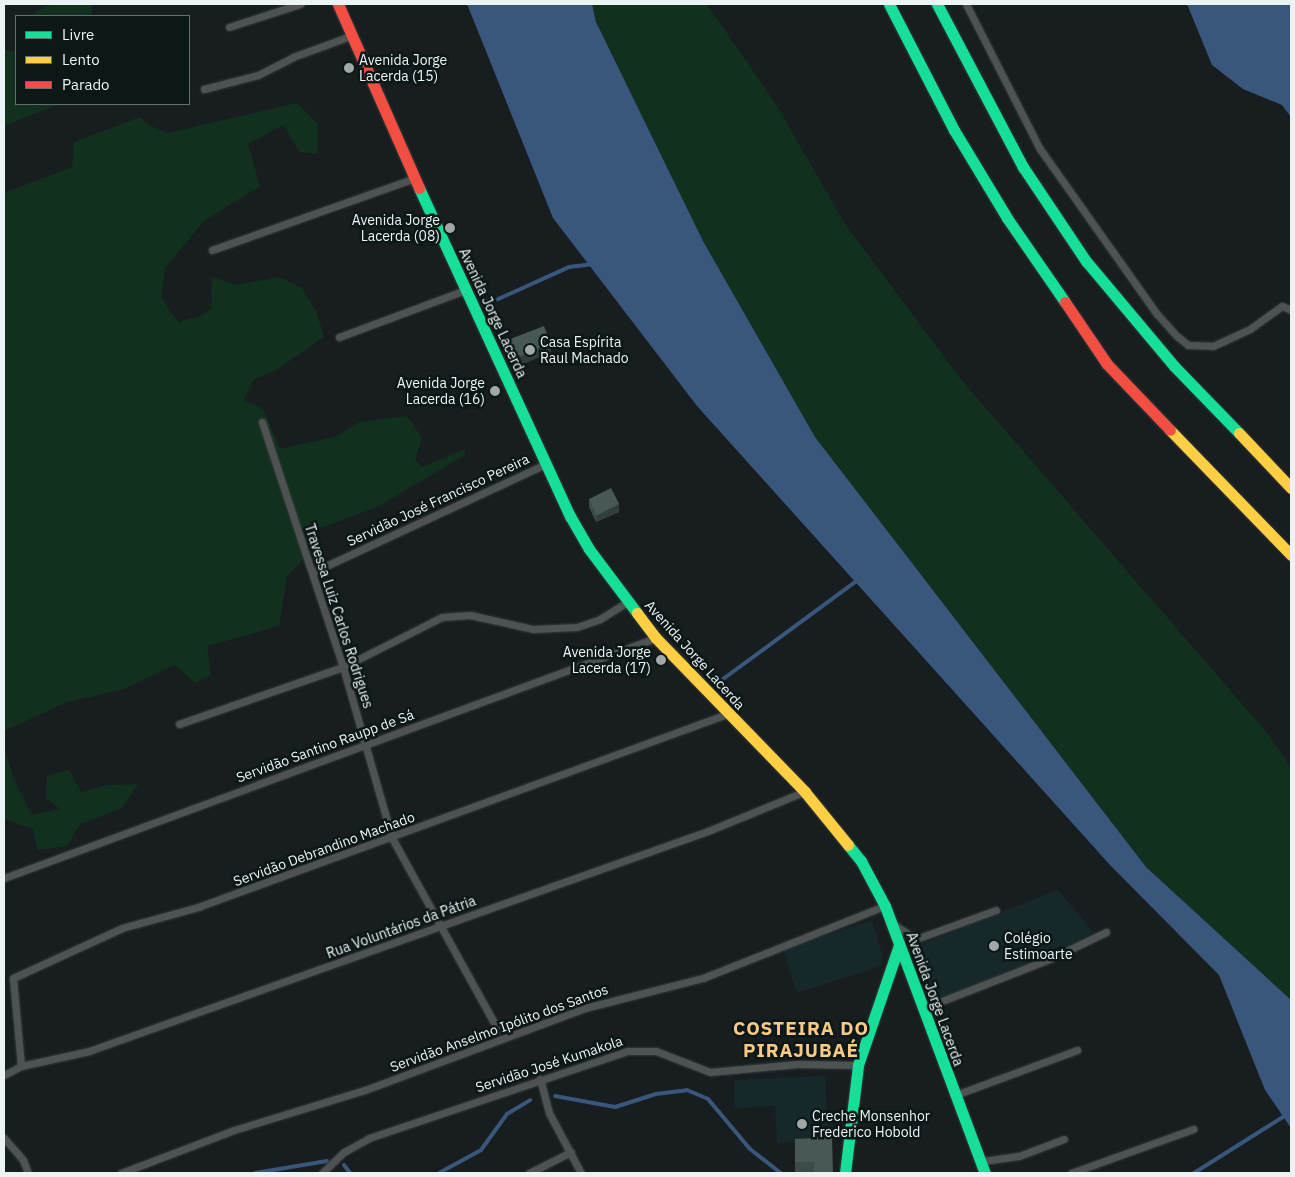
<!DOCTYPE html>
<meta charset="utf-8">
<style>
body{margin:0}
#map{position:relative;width:1295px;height:1177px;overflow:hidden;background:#181e1f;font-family:"IBM Plex Sans",sans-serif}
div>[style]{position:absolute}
.built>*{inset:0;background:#16282a}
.green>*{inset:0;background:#11311e}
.water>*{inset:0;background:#39567c}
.stream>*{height:4px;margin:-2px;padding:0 2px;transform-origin:2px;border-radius:2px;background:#39567c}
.roads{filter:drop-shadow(0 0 1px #363a3b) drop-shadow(0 0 1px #363a3b)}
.lane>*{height:7px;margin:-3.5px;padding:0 3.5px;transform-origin:3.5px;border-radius:3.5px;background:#4e5253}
.fast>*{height:11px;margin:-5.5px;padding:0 5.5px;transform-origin:5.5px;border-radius:5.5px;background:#16e098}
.slow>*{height:11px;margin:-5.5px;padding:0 5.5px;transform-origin:5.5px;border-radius:5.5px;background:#ffcf43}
.jam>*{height:11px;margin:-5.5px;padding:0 5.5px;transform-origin:5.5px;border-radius:5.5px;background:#f24e42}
.wall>*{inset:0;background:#3d4c49}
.shaded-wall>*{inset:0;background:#323e3c}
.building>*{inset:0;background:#475855;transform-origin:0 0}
.dots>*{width:14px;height:14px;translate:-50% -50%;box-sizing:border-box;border:2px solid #0c1718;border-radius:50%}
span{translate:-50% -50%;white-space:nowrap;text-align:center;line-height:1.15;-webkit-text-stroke:5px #0c1718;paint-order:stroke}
.poi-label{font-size:14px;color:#ecf3f4}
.left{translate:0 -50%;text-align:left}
.right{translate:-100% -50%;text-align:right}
.street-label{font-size:14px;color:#ecf3f4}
.district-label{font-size:19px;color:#f8ca86;font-weight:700;letter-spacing:1px}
.frame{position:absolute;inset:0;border:5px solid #ecf3f4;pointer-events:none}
.legend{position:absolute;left:15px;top:15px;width:175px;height:90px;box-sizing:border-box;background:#0c1718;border:1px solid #666f70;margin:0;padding:6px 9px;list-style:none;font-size:15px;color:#ecf3f4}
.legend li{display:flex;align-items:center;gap:10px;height:25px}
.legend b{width:25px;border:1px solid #666f70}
</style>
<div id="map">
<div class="built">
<i style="clip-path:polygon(1058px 890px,1094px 933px,1074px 945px,932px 1003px,913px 947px)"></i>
<i style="clip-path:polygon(872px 920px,882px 954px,881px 966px,797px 993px,783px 949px)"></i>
<i style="clip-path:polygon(825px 1076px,828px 1140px,777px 1143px,775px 1106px,735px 1108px,734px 1080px)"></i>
</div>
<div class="green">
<i style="clip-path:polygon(51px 4px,93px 4px,91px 16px,28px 16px)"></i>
<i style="clip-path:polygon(592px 4px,707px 4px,777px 106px,845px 224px,959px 377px,1269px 735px,1291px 768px,1291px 1000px,1146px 867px,815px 437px,703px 241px,596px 22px)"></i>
<i style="clip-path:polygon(4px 50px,16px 52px,16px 104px,59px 104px,4px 126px)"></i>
<i style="clip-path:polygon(297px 103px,318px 124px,317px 154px,300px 152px,283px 125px,248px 144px,260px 186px,204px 221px,165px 268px,161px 297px,178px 322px,198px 317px,211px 309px,212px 277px,235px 285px,279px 277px,302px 288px,316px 311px,324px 337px,276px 370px,254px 379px,244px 400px,264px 410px,280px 449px,334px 437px,360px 422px,407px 416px,422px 438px,415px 459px,422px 467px,465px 449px,465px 455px,377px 507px,309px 532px,303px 559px,287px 576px,279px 626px,207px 646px,211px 675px,195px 683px,175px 665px,121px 690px,67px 702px,4px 731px,4px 193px,72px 167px,74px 142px,140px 117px,148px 125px,168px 133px)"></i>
<i style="clip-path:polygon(4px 746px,13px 777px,32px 815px,60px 809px,46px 798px,47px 776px,69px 770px,81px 792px,107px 785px,138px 784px,122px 808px,80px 824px,67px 846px,38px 850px,33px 829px,4px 819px)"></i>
</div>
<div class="water">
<i style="clip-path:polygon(467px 4px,592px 4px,596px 22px,703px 241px,815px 437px,1146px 867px,1291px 1000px,1291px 1128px,1265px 1090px,1219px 975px,1110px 865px,697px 406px,553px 218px)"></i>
<i style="clip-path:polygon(1187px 4px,1291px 4px,1291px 117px,1282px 105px,1243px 89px,1212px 65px)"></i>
</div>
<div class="stream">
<i style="left:496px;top:300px;width:80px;rotate:-24.3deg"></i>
<i style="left:569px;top:267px;width:25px;rotate:-7deg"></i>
<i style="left:719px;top:682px;width:172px;rotate:-36.3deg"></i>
<i style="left:555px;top:1096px;width:61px;rotate:10.4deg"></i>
<i style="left:615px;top:1107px;width:43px;rotate:-17.6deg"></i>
<i style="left:656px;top:1094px;width:31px;rotate:-7deg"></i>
<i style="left:687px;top:1090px;width:23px;rotate:23deg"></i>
<i style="left:708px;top:1099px;width:65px;rotate:50deg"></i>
<i style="left:750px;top:1149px;width:39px;rotate:38deg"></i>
<i style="left:344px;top:1165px;width:10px;rotate:53deg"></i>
<i style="left:255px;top:1173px;width:73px;rotate:-9.5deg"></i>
<i style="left:439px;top:1173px;width:48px;rotate:-28.7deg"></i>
<i style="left:481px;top:1150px;width:44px;rotate:-54.2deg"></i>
<i style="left:507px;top:1114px;width:27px;rotate:-31deg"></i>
<i style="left:1194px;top:1173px;width:115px;rotate:-32.2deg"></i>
</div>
<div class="roads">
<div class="lane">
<i style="left:966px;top:4px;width:163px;rotate:63deg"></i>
<i style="left:1040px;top:149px;width:202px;rotate:54.7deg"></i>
<i style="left:1157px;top:314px;width:30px;rotate:48deg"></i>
<i style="left:1177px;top:336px;width:14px;rotate:39deg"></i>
<i style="left:1188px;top:345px;width:25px;rotate:2deg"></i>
<i style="left:1213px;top:346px;width:41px;rotate:-24.7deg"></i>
<i style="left:1250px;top:329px;width:39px;rotate:-36deg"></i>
<i style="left:1282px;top:306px;width:10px;rotate:24deg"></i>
<i style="left:229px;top:27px;width:75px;rotate:-17.9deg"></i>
<i style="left:204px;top:89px;width:56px;rotate:-14.5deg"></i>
<i style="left:258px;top:75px;width:39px;rotate:-27deg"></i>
<i style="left:293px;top:57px;width:61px;rotate:-20.2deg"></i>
<i style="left:212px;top:250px;width:212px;rotate:-19.5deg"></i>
<i style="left:339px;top:337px;width:132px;rotate:-20.4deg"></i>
<i style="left:262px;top:422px;width:258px;rotate:71.7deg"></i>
<i style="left:343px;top:667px;width:178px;rotate:74deg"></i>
<i style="left:392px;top:838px;width:219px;rotate:61.1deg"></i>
<i style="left:313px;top:572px;width:254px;rotate:-24.9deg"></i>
<i style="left:179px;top:724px;width:174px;rotate:-19.2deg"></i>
<i style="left:343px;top:667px;width:111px;rotate:-26.8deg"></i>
<i style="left:442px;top:617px;width:28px;rotate:-4deg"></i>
<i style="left:470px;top:615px;width:65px;rotate:12.5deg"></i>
<i style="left:533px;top:629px;width:44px;rotate:-2.6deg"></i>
<i style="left:577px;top:627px;width:24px;rotate:-19deg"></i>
<i style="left:600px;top:619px;width:31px;rotate:-32deg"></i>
<i style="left:4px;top:878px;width:692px;rotate:-20.22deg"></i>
<i style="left:896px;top:926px;width:24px;rotate:33deg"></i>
<i style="left:916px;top:939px;width:85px;rotate:-19.9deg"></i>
<i style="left:924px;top:1008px;width:137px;rotate:-21.3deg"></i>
<i style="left:1052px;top:958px;width:60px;rotate:-25.7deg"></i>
<i style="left:21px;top:1066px;width:88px;rotate:-95.2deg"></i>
<i style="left:13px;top:978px;width:120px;rotate:-24.6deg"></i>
<i style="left:122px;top:928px;width:79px;rotate:-15.4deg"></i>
<i style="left:198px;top:907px;width:563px;rotate:-20.04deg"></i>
<i style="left:4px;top:1075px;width:19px;rotate:-28deg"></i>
<i style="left:21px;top:1066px;width:70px;rotate:-12.4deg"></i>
<i style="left:89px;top:1051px;width:657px;rotate:-19.57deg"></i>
<i style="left:708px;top:831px;width:103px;rotate:-22.3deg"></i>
<i style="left:540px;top:1079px;width:35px;rotate:75deg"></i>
<i style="left:549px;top:1113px;width:68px;rotate:61.9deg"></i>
<i style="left:958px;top:1094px;width:127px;rotate:-20.3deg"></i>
<i style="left:4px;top:1138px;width:29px;rotate:49deg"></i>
<i style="left:23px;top:1160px;width:14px;rotate:69deg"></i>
<i style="left:983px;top:1161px;width:36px;rotate:-8deg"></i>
<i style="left:1019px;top:1156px;width:48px;rotate:-20.7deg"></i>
<i style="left:121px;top:1173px;width:121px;rotate:-20.8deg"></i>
<i style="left:234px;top:1130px;width:137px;rotate:-17deg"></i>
<i style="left:365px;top:1090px;width:235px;rotate:-20.4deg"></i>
<i style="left:585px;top:1008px;width:122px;rotate:-14.3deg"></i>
<i style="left:703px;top:978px;width:195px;rotate:-21.7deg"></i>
<i style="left:322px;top:1173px;width:30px;rotate:-44deg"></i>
<i style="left:344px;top:1152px;width:29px;rotate:-29deg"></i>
<i style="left:369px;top:1138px;width:272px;rotate:-18.6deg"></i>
<i style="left:627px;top:1051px;width:29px"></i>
<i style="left:656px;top:1051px;width:58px;rotate:21.3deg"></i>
<i style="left:710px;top:1072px;width:88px;rotate:-5.2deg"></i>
<i style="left:798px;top:1064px;width:60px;rotate:1deg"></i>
<i style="left:529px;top:1173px;width:47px;rotate:-26.6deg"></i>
<i style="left:1071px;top:1173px;width:130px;rotate:-19.8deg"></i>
</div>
<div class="fast">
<i style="left:889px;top:4px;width:142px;rotate:62.7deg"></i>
<i style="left:954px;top:130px;width:103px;rotate:58.9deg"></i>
<i style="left:1007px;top:218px;width:102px;rotate:55.4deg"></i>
<i style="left:937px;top:4px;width:184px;rotate:62.2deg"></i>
<i style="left:1023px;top:167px;width:113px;rotate:56.2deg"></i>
<i style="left:1086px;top:261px;width:137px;rotate:50deg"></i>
<i style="left:1174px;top:366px;width:93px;rotate:45.9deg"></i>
<i style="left:419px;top:188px;width:361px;rotate:65.3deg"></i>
<i style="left:570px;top:516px;width:38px;rotate:60deg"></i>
<i style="left:589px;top:549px;width:80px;rotate:53.1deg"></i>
<i style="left:848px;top:845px;width:21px;rotate:51deg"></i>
<i style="left:861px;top:861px;width:51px;rotate:61.9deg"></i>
<i style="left:885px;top:906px;width:285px;rotate:69.5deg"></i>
<i style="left:845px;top:1173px;width:109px;rotate:-83.1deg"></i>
<i style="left:858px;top:1065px;width:127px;rotate:-71.1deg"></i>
</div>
<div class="slow">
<i style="left:1170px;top:430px;width:174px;rotate:45.9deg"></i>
<i style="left:1239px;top:433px;width:76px;rotate:46.6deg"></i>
<i style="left:637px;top:613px;width:31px;rotate:53deg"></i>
<i style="left:656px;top:638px;width:214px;rotate:45.9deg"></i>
<i style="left:805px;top:792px;width:68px;rotate:50.9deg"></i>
</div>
<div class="jam">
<i style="left:338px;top:4px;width:201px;rotate:66.2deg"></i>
<i style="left:1065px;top:302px;width:75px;rotate:55.9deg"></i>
<i style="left:1107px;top:364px;width:91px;rotate:46.3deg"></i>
</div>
</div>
<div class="wall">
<i style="clip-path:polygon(508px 340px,551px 352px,516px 367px,508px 348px)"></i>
<i style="clip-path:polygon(589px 499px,619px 512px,596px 522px,589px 507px)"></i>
<i style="clip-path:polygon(795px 1139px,833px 1173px,795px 1173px)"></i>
</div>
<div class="shaded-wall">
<i style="clip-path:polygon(551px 344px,551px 352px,516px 367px,516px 359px)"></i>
<i style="clip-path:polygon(619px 504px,619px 512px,596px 522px,596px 514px)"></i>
</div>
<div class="building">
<i style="left:544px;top:326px;width:19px;height:39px;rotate:69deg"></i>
<i style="left:611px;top:488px;width:18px;height:25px;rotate:63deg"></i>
<i style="clip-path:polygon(832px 1137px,833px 1173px,814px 1173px,814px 1162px,795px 1162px,795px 1139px)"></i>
</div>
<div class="dots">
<i style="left:349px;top:68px;background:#a2a8a9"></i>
<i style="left:450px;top:228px;background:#a2a8a9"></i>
<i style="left:530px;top:350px;background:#a2a8a9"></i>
<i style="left:495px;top:391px;background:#a2a8a9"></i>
<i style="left:661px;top:660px;background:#a2a8a9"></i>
<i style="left:994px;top:946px;background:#a2a8a9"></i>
<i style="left:802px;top:1124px;background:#a2a8a9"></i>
</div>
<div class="poi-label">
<span class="left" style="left:359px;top:68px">Avenida Jorge<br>Lacerda (15)</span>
<span class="right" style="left:440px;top:228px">Avenida Jorge<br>Lacerda (08)</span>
<span class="left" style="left:540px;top:350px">Casa Espírita<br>Raul Machado</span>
<span class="right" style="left:485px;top:391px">Avenida Jorge<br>Lacerda (16)</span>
<span class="right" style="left:651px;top:660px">Avenida Jorge<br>Lacerda (17)</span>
<span class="left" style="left:1004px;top:946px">Colégio<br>Estimoarte</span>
<span class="left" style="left:812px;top:1124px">Creche Monsenhor<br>Frederico Hobold</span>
</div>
<div class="street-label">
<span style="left:493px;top:313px;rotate:65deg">Avenida Jorge Lacerda</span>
<span style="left:438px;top:500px;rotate:-25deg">Servidão José Francisco Pereira</span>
<span style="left:339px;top:616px;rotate:72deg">Travessa Luiz Carlos Rodrigues</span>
<span style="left:695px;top:655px;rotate:48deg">Avenida Jorge Lacerda</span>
<span style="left:325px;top:746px;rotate:-20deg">Servidão Santino Raupp de Sá</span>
<span style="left:324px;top:849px;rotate:-20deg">Servidão Debrandino Machado</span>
<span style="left:401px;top:927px;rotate:-20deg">Rua Voluntários da Pátria</span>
<span style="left:935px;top:999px;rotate:70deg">Avenida Jorge Lacerda</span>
<span style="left:499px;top:1028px;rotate:-20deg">Servidão Anselmo Ipólito dos Santos</span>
<span style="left:549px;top:1064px;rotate:-18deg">Servidão José Kumakola</span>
</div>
<div class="district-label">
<span style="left:801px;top:1040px">COSTEIRA DO<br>PIRAJUBAÉ</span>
</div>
<div class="frame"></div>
<ul class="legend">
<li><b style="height:6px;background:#16e098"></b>Livre</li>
<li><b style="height:6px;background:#ffcf43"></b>Lento</li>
<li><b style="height:6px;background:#f24e42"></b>Parado</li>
</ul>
</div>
